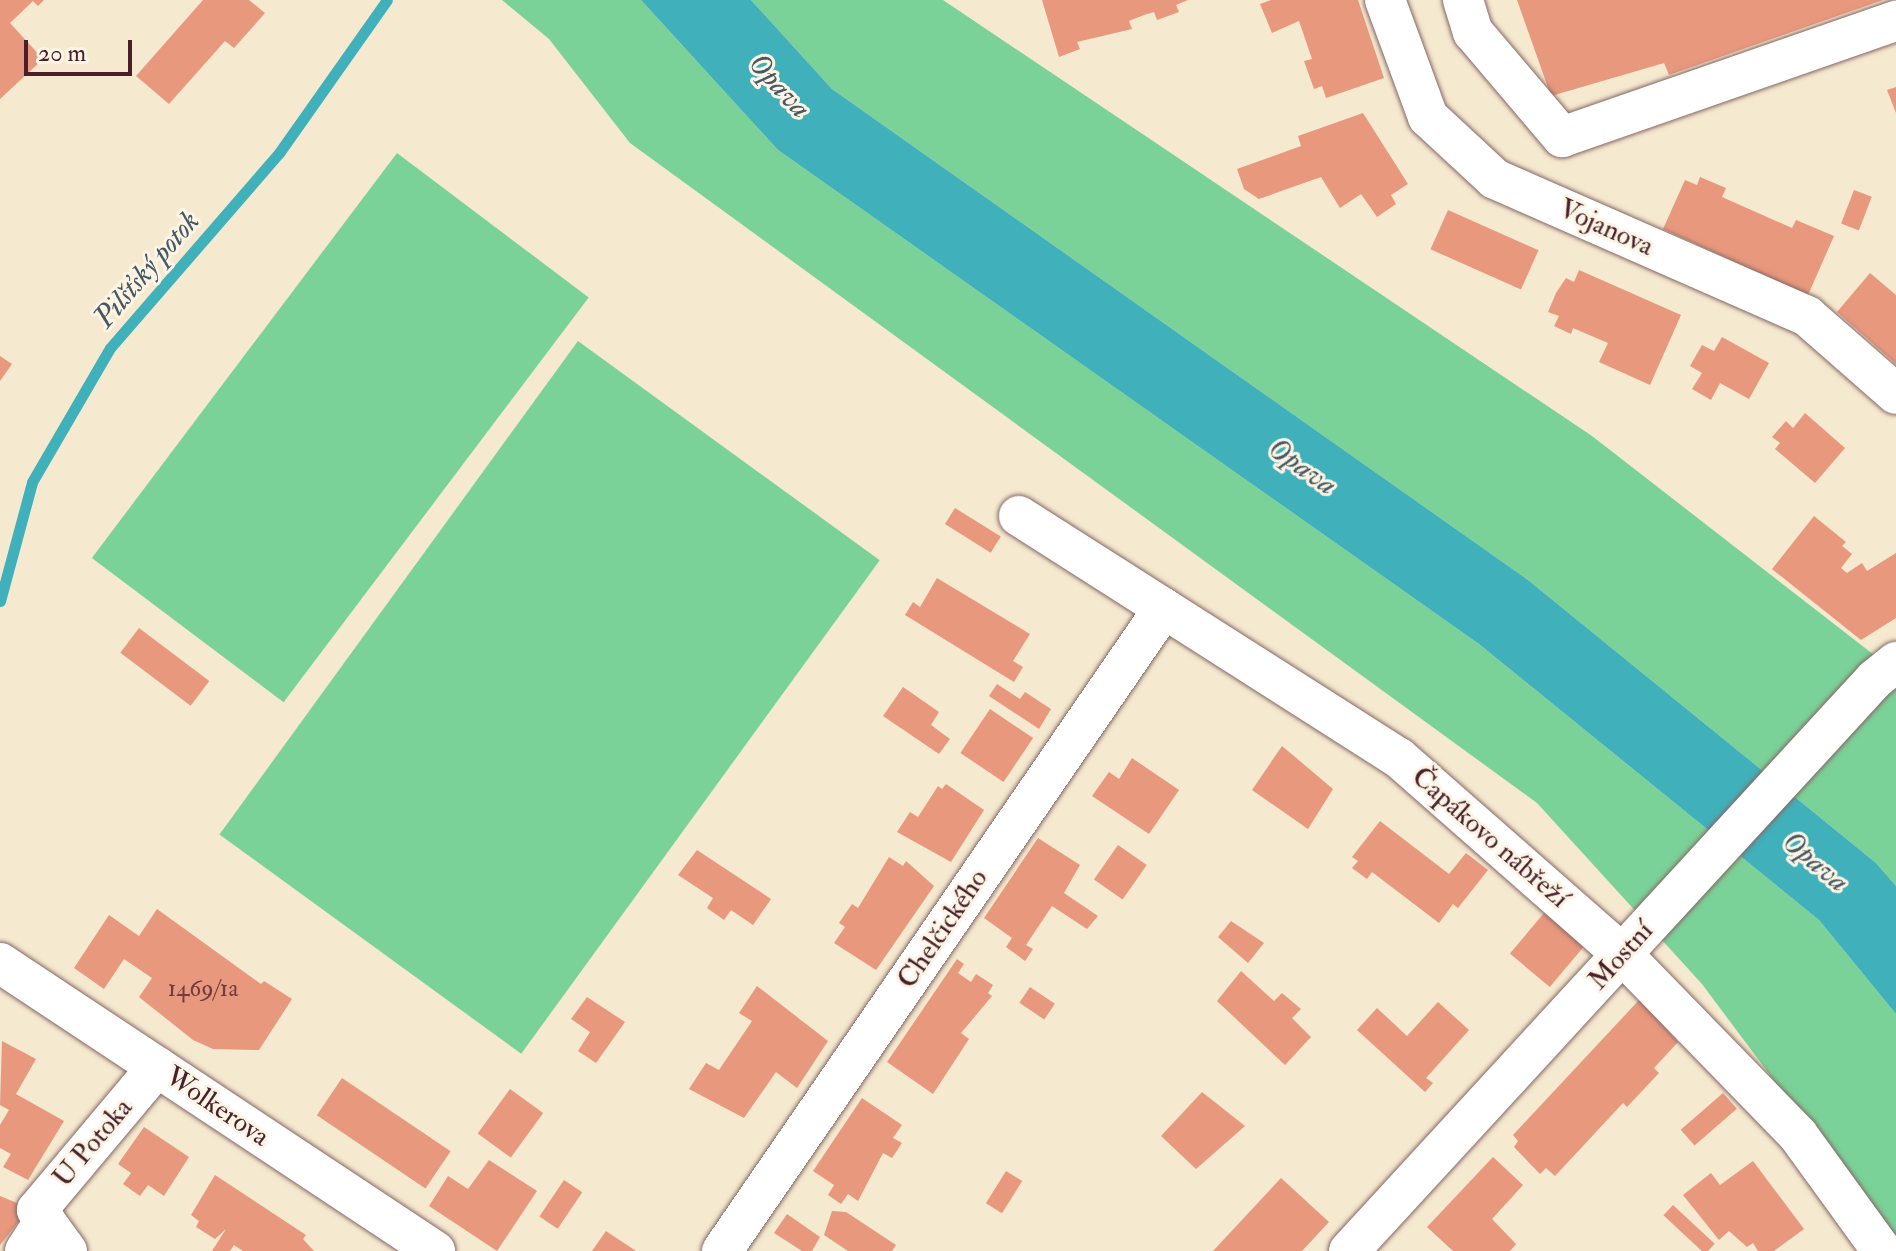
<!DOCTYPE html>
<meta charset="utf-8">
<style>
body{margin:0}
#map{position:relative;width:1896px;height:1251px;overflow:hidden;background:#f5e9cf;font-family:"IM FELL Double Pica",serif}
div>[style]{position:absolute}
.green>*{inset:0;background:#7ad298;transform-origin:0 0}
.water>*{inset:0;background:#40b0bb}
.stream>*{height:11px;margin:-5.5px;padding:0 5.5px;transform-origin:5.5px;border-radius:5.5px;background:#40b0bb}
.building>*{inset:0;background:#e8987d;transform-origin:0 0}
.roads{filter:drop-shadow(0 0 2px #866664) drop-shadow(0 0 2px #866664)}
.minor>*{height:40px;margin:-20px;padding:0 20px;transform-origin:20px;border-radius:20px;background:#fff}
span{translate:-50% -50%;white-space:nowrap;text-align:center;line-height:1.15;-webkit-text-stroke:6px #fcf5e5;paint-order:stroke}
.number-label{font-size:24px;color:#723d40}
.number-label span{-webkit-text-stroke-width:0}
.street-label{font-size:28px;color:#4a1f2b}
.water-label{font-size:30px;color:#465965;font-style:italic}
.scale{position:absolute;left:24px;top:40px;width:108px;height:36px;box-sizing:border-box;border:4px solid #4a1f2b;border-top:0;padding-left:10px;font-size:24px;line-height:28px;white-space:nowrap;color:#4a1f2b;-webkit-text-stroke:6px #fcf5e5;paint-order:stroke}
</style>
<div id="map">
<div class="green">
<i style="clip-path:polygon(502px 0,641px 0,778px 150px,1479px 644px,1819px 920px,1896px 1014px,1896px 1244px,1702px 984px,1537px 803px,630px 143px,549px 39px)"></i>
<i style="clip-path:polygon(751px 0,943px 0,1592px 436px,1896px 672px,1896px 886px,1876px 863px,1528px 580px,832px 89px)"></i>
<i style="left:397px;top:153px;width:240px;height:507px;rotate:37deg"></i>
<i style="left:578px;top:341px;width:373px;height:610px;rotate:36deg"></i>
</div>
<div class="water">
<i style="clip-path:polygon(641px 0,751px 0,832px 89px,1528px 580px,1876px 863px,1896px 886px,1896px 1014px,1819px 920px,1479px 644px,778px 150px)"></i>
</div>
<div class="stream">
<i style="left:0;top:601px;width:123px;rotate:-74.9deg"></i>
<i style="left:32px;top:482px;width:155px;rotate:-59.8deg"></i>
<i style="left:110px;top:348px;width:258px;rotate:-49.1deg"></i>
<i style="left:279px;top:153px;width:187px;rotate:-54.8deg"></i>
</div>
<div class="building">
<i style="clip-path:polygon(0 0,44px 0,38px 6px,33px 1px,10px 23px,43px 59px,0 99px)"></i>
<i style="clip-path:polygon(203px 0,249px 0,265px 13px,234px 48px,225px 41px,169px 104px,136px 76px)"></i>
<i style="clip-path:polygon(1042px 0,1188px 0,1176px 5px,1179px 12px,1157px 20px,1154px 12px,1144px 15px,1129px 21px,1132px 29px,1077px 42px,1080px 49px,1059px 57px)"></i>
<i style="clip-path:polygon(1271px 0,1358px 0,1384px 78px,1326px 98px,1322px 86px,1314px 89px,1304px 61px,1312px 59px,1299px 21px,1272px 33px,1260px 4px)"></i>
<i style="clip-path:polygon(1517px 0,1883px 0,1669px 75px,1664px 63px,1551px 96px)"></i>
<i style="clip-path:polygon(1896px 87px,1896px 113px,1887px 90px)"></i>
<i style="clip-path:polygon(1363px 113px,1408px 184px,1391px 195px,1396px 204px,1377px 217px,1361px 194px,1340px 208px,1321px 177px,1259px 199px,1244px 189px,1237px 169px,1301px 146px,1298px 136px)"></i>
<i style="clip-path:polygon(1700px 177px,1726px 188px,1722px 197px,1792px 228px,1796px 220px,1834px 236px,1808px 295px,1663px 229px,1685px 180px,1697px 185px)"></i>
<i style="left:1854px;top:190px;width:19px;height:36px;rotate:21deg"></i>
<i style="left:1448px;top:210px;width:99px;height:43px;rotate:24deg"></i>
<i style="clip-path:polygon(1579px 270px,1681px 315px,1650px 385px,1599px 362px,1608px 343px,1573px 328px,1571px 334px,1554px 326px,1559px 316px,1548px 312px,1556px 293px,1566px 278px,1574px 282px)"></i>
<i style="clip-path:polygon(1870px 273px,1896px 295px,1896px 364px,1837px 312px)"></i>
<i style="clip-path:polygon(1722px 337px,1769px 363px,1749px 399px,1720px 383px,1711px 400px,1692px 389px,1702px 373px,1690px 366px,1702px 345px,1714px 351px)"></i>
<i style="clip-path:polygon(0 356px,12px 364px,0 381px)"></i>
<i style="clip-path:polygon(1805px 413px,1845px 448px,1815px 483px,1775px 449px,1780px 443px,1772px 437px,1786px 421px,1793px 428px)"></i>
<i style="left:955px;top:508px;width:54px;height:19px;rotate:32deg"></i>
<i style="clip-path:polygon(1814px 516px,1846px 542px,1842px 546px,1852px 554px,1841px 568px,1847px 573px,1862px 563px,1867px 571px,1896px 553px,1896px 618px,1861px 640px,1772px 569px)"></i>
<i style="clip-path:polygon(937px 578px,1030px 634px,1013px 661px,1023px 667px,1014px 682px,905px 615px,913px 602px,920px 607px)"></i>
<i style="left:139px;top:628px;width:88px;height:31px;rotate:37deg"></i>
<i style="clip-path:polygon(997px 684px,1020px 699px,1025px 692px,1051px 709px,1039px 729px,989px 696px)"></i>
<i style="clip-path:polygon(903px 687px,939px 712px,931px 725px,950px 739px,939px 754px,883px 716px)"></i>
<i style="left:990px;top:709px;width:52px;height:53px;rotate:34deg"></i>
<i style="clip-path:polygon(1282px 746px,1333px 789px,1308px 829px,1252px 790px)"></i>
<i style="clip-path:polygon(1132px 758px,1179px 790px,1149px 834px,1092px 796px,1109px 772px,1119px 779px)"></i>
<i style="clip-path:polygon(946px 784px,984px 810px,951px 862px,897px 832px,910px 812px,918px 817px,938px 786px,942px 789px)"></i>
<i style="clip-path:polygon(1380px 821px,1449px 874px,1466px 853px,1488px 870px,1458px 908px,1453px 904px,1439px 923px,1372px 872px,1367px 879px,1352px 868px,1358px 861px,1352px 857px)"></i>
<i style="clip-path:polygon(1038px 838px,1080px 865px,1064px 893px,1098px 916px,1087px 929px,1052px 906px,1026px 945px,1033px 949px,1025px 961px,1006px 947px,1012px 938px,984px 918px)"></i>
<i style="left:1118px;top:845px;width:35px;height:42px;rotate:35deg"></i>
<i style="clip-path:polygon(697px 850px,771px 899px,753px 925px,731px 910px,724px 920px,707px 908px,713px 898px,678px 875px)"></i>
<i style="clip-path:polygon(889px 857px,903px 866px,906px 861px,934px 886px,876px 970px,834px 943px,845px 927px,839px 923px,852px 904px,858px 908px)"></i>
<i style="clip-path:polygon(157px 909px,261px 984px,264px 981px,292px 999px,259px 1050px,213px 1049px,193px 1040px,139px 997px,152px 978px,124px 959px,104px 989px,74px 968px,109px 915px,139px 936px)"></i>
<i style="left:1544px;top:913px;width:52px;height:53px;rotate:40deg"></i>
<i style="clip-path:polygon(1231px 921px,1264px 943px,1248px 963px,1218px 937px)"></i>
<i style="clip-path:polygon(957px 959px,964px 964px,958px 973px,971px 982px,976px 974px,993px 985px,988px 993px,992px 996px,961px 1033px,969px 1039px,933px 1094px,887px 1062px)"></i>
<i style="clip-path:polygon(1241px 971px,1274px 1001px,1282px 993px,1301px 1009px,1292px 1018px,1311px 1037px,1285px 1065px,1217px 1001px)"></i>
<i style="clip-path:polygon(757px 986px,828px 1041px,797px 1088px,776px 1072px,744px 1118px,689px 1089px,706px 1063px,719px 1070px,752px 1021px,739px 1013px)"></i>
<i style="left:1030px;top:987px;width:30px;height:19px;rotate:34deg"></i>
<i style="clip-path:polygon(587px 997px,625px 1022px,596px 1063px,578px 1051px,590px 1032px,571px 1019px)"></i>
<i style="clip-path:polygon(1640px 999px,1678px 1042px,1654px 1068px,1659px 1073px,1627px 1107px,1623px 1103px,1555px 1176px,1546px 1168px,1540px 1174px,1514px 1147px,1518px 1141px,1513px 1135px)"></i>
<i style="clip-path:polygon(1438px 1002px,1469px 1030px,1426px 1078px,1433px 1083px,1425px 1092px,1357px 1030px,1377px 1008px,1407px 1036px)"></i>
<i style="clip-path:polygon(2px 1041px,36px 1059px,16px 1094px,64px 1121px,28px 1180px,3px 1167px,11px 1154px,0 1148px,0 1125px,9px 1110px,0 1105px)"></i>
<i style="left:342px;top:1078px;width:131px;height:45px;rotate:34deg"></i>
<i style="left:510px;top:1089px;width:41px;height:55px;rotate:36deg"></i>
<i style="clip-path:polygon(1202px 1092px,1245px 1126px,1196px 1169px,1161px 1136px)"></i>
<i style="left:1723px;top:1093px;width:21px;height:56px;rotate:49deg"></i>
<i style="clip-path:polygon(862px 1098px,902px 1125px,893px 1138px,902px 1143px,892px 1158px,883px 1153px,858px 1201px,848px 1194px,841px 1204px,828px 1195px,834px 1185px,813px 1171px)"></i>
<i style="clip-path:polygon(144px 1127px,189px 1157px,164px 1196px,148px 1185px,140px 1196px,123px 1184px,131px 1173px,118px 1164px)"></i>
<i style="clip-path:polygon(1493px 1157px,1523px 1185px,1492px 1219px,1516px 1244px,1510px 1251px,1453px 1251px,1427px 1227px)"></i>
<i style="clip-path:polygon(489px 1160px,537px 1191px,497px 1251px,429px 1206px,448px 1176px,468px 1189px)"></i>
<i style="clip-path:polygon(1753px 1161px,1804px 1229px,1774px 1251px,1758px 1251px,1753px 1243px,1747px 1247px,1729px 1231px,1719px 1240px,1683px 1195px,1711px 1173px,1720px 1185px)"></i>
<i style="left:1006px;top:1171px;width:19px;height:38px;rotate:32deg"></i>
<i style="clip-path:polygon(215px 1175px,306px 1235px,303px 1239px,314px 1251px,243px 1251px,234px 1245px,230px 1251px,212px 1251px,226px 1229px,215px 1239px,196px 1227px,199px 1221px,191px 1215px)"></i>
<i style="clip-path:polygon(1281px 1178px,1329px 1222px,1302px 1251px,1213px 1251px)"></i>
<i style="left:564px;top:1180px;width:22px;height:44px;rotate:34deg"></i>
<i style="clip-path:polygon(0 1196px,29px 1208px,0 1245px)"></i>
<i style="left:1673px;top:1205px;width:57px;height:14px;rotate:43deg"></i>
<i style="clip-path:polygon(832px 1211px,846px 1212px,896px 1245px,892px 1251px,848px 1251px,824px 1235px)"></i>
<i style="clip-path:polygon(787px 1214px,820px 1237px,812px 1251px,802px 1251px,774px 1233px)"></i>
<i style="clip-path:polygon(606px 1231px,636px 1251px,592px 1251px)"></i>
</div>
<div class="roads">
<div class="minor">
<i style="left:1385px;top:0;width:125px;rotate:69.8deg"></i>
<i style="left:1428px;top:117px;width:91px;rotate:42.8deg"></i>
<i style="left:1495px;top:179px;width:341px;rotate:23.7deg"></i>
<i style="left:1807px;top:316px;width:118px;rotate:41.2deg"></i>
<i style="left:1463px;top:0;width:34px;rotate:73deg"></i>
<i style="left:1473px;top:32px;width:138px;rotate:49.7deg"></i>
<i style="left:1562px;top:137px;width:354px;rotate:-19.2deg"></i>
<i style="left:1019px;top:516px;width:451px;rotate:32.5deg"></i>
<i style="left:1399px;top:758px;width:298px;rotate:41.3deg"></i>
<i style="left:1623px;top:955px;width:251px;rotate:45.8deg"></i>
<i style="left:1798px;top:1135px;width:143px;rotate:54.1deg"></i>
<i style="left:0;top:963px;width:522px;rotate:33.51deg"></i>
<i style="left:25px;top:1251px;width:37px;rotate:-57deg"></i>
<i style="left:67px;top:1251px;width:51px;rotate:-126.2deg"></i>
<i style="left:37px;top:1210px;width:187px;rotate:-50deg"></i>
<i style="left:722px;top:1251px;width:780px;rotate:-55.5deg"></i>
<i style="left:1349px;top:1251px;width:777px;rotate:-47.4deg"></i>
<i style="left:1875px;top:679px;width:27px;rotate:-39deg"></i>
</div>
</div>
<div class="number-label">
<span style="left:203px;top:989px">1469/1a</span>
</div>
<div class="street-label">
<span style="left:1606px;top:228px;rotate:24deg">Vojanova</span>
<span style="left:1490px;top:838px;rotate:41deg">Čapákovo nábřeží</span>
<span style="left:943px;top:929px;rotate:-56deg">Chelčického</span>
<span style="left:1621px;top:956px;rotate:-48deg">Mostní</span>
<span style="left:217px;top:1107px;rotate:34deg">Wolkerova</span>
<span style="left:93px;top:1143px;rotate:-50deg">U Potoka</span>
</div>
<div class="water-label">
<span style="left:779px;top:86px;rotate:47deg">Opava</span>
<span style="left:147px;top:270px;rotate:-49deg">Pilšťský potok</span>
<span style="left:1302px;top:467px;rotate:35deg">Opava</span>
<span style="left:1815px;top:862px;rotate:40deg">Opava</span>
</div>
<div class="scale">20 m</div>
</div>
